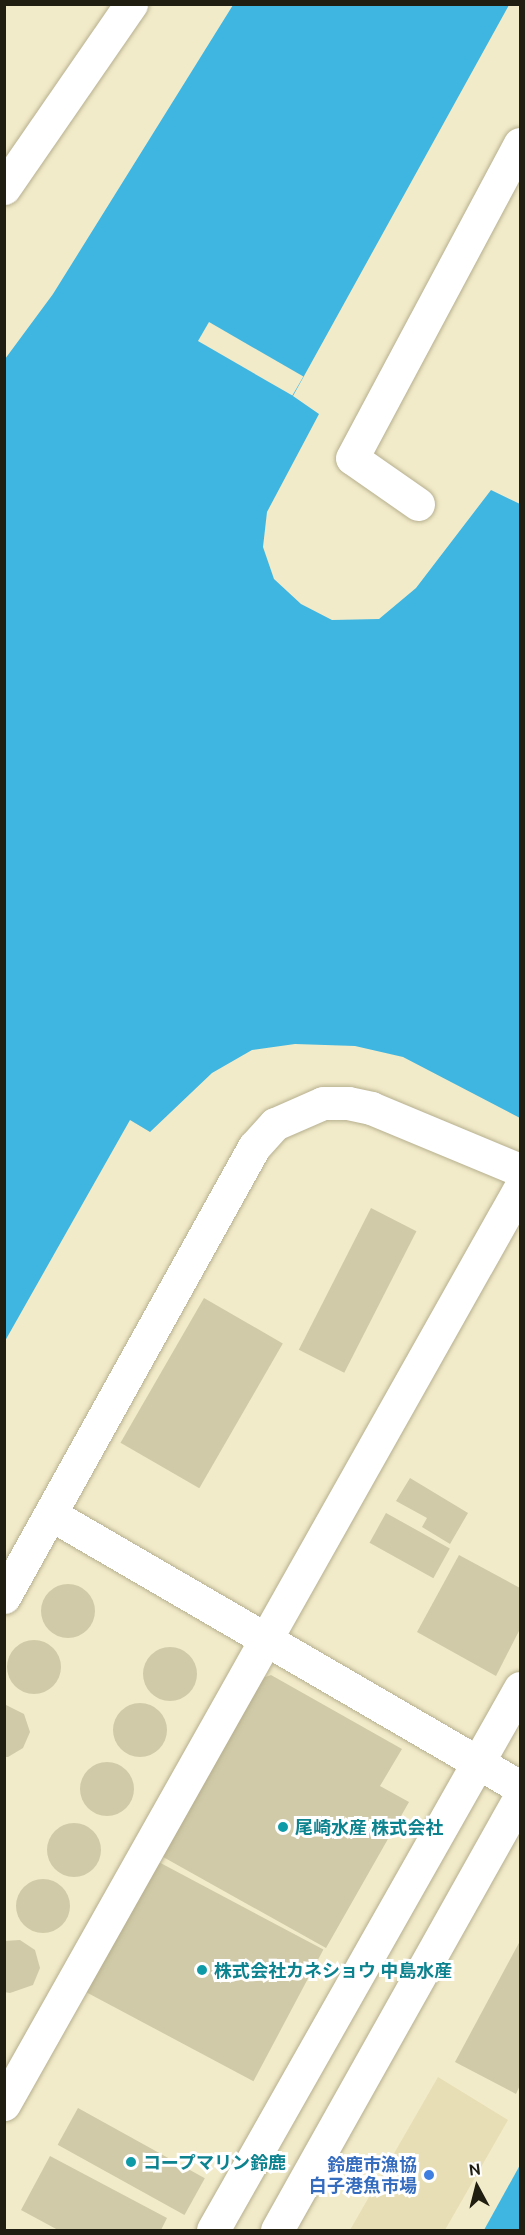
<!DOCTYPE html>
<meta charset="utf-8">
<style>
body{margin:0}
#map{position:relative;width:525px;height:2235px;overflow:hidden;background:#f2ebc9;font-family:Ubuntu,"Noto Sans JP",sans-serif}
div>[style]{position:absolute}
.built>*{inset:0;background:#e7deb5}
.water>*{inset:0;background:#3fb6e2}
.pier>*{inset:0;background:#f2ebc9;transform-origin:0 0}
.building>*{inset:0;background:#d0caa8;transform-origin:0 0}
.round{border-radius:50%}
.roads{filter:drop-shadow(0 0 2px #b6af8f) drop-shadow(0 0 2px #b6af8f)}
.minor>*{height:33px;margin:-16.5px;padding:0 16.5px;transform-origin:16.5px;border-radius:16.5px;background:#fff}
.dots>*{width:16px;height:16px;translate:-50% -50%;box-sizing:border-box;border:3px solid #fff;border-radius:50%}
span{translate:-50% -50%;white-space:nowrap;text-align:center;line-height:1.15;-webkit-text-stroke:6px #fff;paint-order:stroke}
.culture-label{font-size:18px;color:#0d838f;font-weight:700}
.left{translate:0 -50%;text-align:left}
.shop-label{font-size:18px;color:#366cbe;font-weight:700}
.right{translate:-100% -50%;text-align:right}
.frame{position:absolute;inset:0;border:6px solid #201d11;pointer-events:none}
.north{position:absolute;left:447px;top:2157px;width:60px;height:60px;-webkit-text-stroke:4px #fff;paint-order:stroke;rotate:353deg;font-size:16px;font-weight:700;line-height:24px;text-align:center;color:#201d11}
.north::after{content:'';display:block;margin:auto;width:21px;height:27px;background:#201d11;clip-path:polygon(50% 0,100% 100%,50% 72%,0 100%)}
</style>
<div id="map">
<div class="built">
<i style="clip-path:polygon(438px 2077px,508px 2120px,445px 2230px,350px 2230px)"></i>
</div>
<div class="water">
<i style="clip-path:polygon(233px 5px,509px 5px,293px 396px,319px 414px,267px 512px,263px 547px,274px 579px,301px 604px,332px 620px,379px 619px,416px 588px,491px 490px,520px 504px,520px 1118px,403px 1057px,355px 1046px,295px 1044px,252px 1050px,212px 1073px,150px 1132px,130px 1120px,5px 1341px,5px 359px,53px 294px)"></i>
<i style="clip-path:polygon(520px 2165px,520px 2230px,484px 2230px)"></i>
</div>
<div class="pier">
<i style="left:209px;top:322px;width:109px;height:22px;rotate:30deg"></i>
</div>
<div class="building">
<i style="left:371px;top:1208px;width:51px;height:159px;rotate:27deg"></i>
<i style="left:204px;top:1298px;width:91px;height:167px;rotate:30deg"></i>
<i style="clip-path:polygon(410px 1478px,468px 1513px,450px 1544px,422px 1527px,427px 1518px,396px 1501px)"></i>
<i style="left:386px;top:1513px;width:73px;height:34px;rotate:29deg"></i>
<i style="clip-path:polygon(459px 1555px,520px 1588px,520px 1629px,496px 1676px,417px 1632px)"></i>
<i class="round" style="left:41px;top:1584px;width:54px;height:54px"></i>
<i class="round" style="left:7px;top:1640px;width:54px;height:54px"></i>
<i class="round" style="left:143px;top:1647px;width:54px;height:54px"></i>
<i style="clip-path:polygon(271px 1675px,402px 1749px,380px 1786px,409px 1802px,326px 1948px,156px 1853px,253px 1681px)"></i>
<i class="round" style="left:113px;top:1703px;width:54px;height:54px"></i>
<i style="clip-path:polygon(4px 1704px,24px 1714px,30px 1732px,23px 1748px,8px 1757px,4px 1757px)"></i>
<i class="round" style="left:80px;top:1762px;width:54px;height:54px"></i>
<i class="round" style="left:47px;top:1823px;width:54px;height:54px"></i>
<i style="left:153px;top:1859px;width:193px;height:149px;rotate:28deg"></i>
<i class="round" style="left:16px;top:1879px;width:54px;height:54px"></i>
<i style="clip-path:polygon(20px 1940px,35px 1950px,40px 1968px,33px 1985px,10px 1993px,4px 1992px,4px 1941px)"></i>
<i style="clip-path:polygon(520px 1941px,520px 2085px,516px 2094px,455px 2062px)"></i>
<i style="left:78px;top:2108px;width:145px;height:42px;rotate:29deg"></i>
<i style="clip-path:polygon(50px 2156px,167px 2218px,161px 2230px,58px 2230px,21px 2210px)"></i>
</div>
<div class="roads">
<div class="minor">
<i style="left:4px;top:188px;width:224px;rotate:-55.4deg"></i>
<i style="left:418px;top:504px;width:80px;rotate:-145.1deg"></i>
<i style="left:352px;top:458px;width:356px;rotate:-61.9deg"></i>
<i style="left:52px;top:1515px;width:541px;rotate:30.17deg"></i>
<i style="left:4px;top:1597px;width:515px;rotate:-60.95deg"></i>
<i style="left:254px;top:1147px;width:31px;rotate:-48deg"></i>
<i style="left:275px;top:1124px;width:52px;rotate:-23.6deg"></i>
<i style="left:323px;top:1103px;width:25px"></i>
<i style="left:348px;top:1103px;width:24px;rotate:12deg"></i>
<i style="left:371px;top:1108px;width:161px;rotate:22.6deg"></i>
<i style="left:4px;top:2104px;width:1051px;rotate:-60.61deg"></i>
<i style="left:213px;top:2230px;width:623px;rotate:-60.47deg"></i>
<i style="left:277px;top:2230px;width:497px;rotate:-60.7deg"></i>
</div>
</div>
<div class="dots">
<i style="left:283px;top:1827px;background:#0f9aa8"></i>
<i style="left:202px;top:1970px;background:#0f9aa8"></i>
<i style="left:131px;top:2162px;background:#0f9aa8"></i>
<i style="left:429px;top:2175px;background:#3f7fe0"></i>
</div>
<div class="culture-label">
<span class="left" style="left:295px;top:1827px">尾崎水産 株式会社</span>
<span class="left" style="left:214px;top:1970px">株式会社カネショウ 中島水産</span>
<span class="left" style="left:143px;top:2162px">コープマリン鈴鹿</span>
</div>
<div class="shop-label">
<span class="right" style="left:417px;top:2175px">鈴鹿市漁協<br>白子港魚市場</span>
</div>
<div class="frame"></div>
<div class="north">N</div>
</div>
